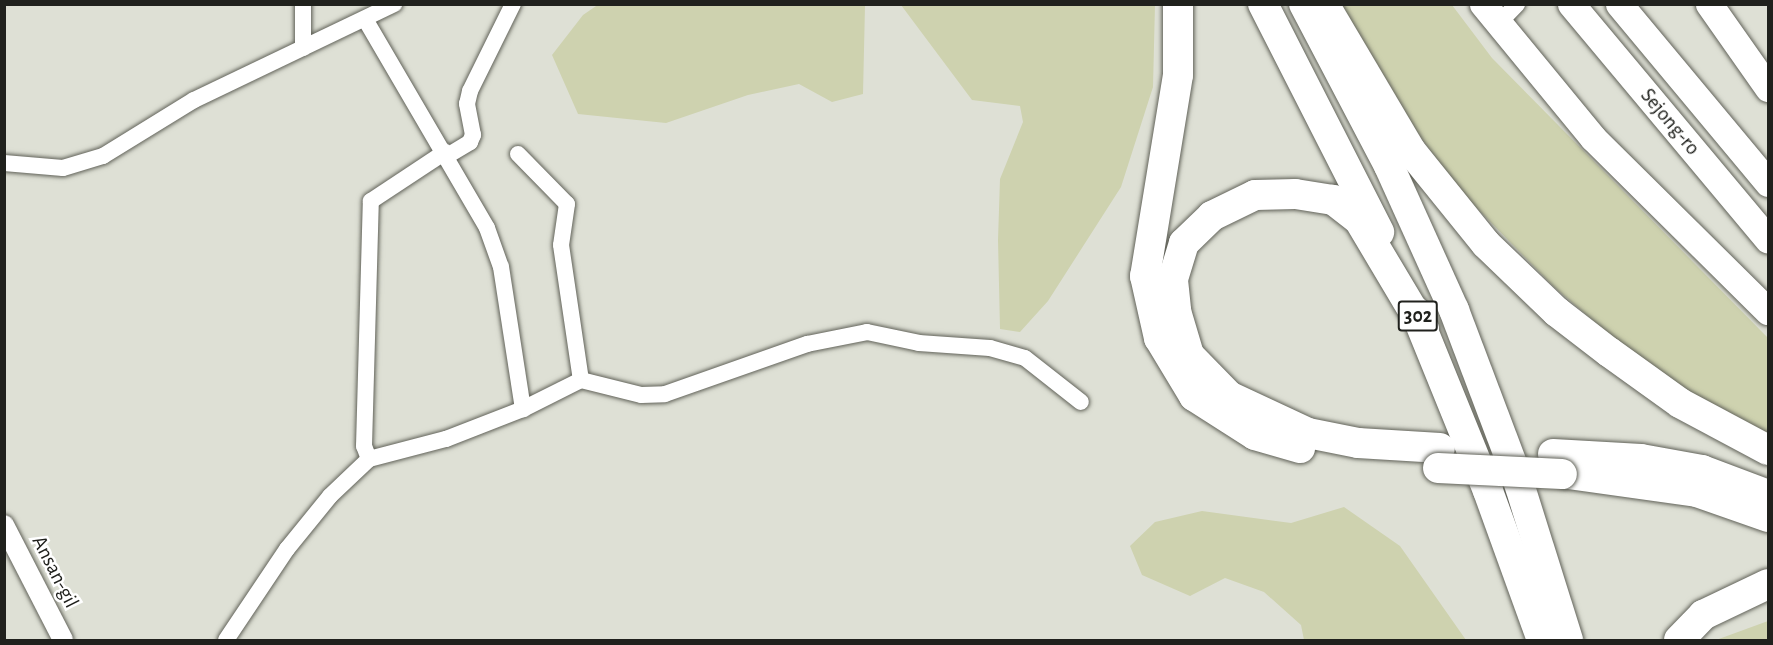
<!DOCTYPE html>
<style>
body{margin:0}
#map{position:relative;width:1773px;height:645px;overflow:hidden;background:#dee0d5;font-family:"Alegreya Sans",sans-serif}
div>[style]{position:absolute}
.green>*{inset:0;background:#ced2af}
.roads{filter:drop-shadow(0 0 2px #616259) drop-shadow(0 0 2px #616259)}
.minor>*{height:16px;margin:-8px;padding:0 8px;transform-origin:8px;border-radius:8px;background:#fff}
.tertiary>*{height:20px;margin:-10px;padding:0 10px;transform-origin:10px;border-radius:10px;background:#fff}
.trunk>*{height:27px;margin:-13.5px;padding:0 13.5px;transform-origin:13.5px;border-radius:13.5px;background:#fff}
.motorway>*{height:30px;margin:-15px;padding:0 15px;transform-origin:15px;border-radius:15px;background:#fff}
.bridges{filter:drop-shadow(0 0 2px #616259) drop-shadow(0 0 2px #616259)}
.motorway-bridge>*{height:30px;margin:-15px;padding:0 15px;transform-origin:15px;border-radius:15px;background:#fff}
span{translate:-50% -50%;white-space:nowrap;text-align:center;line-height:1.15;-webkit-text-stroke:5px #fff;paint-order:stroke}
.shield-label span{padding:2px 4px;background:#fff;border:2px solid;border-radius:4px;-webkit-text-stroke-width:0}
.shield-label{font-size:20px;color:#20211d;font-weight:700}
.street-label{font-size:21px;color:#20211d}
.frame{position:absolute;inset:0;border:6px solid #20211d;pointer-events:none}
</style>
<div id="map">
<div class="green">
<i style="clip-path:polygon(599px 4px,881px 4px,881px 5px,865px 6px,863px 94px,832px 102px,799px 84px,748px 95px,666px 123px,578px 114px,552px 55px,583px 15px)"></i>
<i style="clip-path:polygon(901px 5px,1155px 5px,1153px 87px,1121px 187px,1048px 301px,1020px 332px,1000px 329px,998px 240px,1000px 179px,1023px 122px,1020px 106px,972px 100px)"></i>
<i style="clip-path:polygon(1335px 5px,1452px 5px,1492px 58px,1768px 338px,1768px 441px,1650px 369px,1554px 287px,1464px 195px,1394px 102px)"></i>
<i style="clip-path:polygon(1344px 507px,1400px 546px,1466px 640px,1304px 640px,1301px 625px,1264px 592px,1225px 578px,1190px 596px,1142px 575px,1130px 546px,1155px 522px,1202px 511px,1291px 523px)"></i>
<i style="clip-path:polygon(1768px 621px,1768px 640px,1716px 640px)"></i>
</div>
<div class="roads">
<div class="minor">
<i style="left:303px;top:4px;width:44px;rotate:90deg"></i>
<i style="left:365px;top:19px;width:242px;rotate:59.7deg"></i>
<i style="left:487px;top:228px;width:41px;rotate:70.3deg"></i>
<i style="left:501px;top:267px;width:144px;rotate:81.2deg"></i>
<i style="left:1497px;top:25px;width:29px;rotate:-46deg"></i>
<i style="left:518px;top:154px;width:70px;rotate:45.6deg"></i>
<i style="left:567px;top:204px;width:41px;rotate:98.3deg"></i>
<i style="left:561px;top:245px;width:136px;rotate:81.6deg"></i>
<i style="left:447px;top:156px;width:27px;rotate:-31deg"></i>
<i style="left:470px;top:142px;width:8px;rotate:-67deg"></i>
<i style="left:473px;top:135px;width:32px;rotate:-101deg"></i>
<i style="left:467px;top:104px;width:13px;rotate:-77deg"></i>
<i style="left:470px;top:91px;width:97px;rotate:-63.7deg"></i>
<i style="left:4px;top:163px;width:59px;rotate:4.8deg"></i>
<i style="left:63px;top:168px;width:42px;rotate:-16.7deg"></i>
<i style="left:103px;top:156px;width:107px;rotate:-31.6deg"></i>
<i style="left:194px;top:100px;width:222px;rotate:-25.6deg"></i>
<i style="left:369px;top:459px;width:14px;rotate:-111deg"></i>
<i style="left:364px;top:446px;width:245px;rotate:-88.4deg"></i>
<i style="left:371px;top:201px;width:89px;rotate:-33.5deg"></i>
<i style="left:226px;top:640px;width:110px;rotate:-56.2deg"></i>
<i style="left:287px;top:549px;width:68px;rotate:-50.9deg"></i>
<i style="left:330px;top:496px;width:54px;rotate:-43.5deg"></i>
<i style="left:369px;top:459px;width:80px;rotate:-14.6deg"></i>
<i style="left:446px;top:439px;width:83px;rotate:-21.3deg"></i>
<i style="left:523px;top:409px;width:65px;rotate:-26.6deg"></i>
<i style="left:581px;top:380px;width:62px;rotate:14deg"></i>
<i style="left:641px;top:395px;width:24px;rotate:-2deg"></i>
<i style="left:665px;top:394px;width:151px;rotate:-19.4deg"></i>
<i style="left:807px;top:344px;width:61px;rotate:-11.3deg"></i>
<i style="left:867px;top:332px;width:53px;rotate:11.9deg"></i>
<i style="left:919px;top:343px;width:71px;rotate:4deg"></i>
<i style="left:990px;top:348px;width:36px;rotate:16deg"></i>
<i style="left:1025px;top:358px;width:71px;rotate:38.2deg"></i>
</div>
<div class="tertiary">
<i style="left:4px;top:525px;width:129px;rotate:62.8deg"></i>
</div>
<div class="trunk">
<i style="left:1483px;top:4px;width:173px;rotate:50.6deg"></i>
<i style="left:1593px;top:138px;width:246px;rotate:44.7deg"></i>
<i style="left:1571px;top:4px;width:307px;rotate:50.1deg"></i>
<i style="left:1619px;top:4px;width:233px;rotate:50.2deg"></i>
<i style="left:1709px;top:4px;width:103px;rotate:54.9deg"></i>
</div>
<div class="motorway">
<i style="left:1178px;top:4px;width:71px;rotate:90deg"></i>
<i style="left:1178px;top:75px;width:204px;rotate:99.3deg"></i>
<i style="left:1145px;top:276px;width:64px;rotate:77.3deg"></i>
<i style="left:1159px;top:338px;width:68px;rotate:58.9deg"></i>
<i style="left:1194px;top:396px;width:72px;rotate:32.6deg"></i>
<i style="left:1255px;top:435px;width:47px;rotate:16.1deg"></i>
<i style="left:1263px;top:4px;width:256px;rotate:63deg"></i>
<i style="left:1304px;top:4px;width:183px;rotate:62.3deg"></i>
<i style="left:1389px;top:166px;width:158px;rotate:65.7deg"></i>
<i style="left:1454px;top:310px;width:175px;rotate:69.3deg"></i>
<i style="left:1516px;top:474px;width:174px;rotate:72.6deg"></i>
<i style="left:1327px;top:9px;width:165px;rotate:59.4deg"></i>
<i style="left:1411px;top:151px;width:119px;rotate:51.1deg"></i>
<i style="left:1486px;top:244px;width:98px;rotate:43.8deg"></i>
<i style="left:1557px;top:312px;width:66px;rotate:37.6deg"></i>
<i style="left:1609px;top:352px;width:87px;rotate:35.7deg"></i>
<i style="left:1680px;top:403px;width:100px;rotate:28.1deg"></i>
<i style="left:1415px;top:311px;width:194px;rotate:67.9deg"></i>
<i style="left:1488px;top:491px;width:158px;rotate:70.1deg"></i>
<i style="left:1424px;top:329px;width:127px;rotate:-120.8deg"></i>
<i style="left:1359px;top:220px;width:33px;rotate:-142deg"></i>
<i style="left:1333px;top:200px;width:38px;rotate:-171deg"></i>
<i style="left:1295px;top:194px;width:40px;rotate:178.6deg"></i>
<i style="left:1255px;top:195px;width:48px;rotate:154deg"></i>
<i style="left:1212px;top:216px;width:39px;rotate:136deg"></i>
<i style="left:1184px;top:243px;width:39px;rotate:107deg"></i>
<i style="left:1173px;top:280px;width:31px;rotate:84deg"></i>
<i style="left:1176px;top:311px;width:46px;rotate:73.5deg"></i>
<i style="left:1189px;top:355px;width:57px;rotate:45.7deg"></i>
<i style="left:1229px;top:396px;width:87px;rotate:25.1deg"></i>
<i style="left:1308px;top:433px;width:51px;rotate:11.3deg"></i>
<i style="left:1358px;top:443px;width:82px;rotate:3.5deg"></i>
<i style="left:1553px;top:454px;width:88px;rotate:3.3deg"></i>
<i style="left:1641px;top:459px;width:62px;rotate:10.2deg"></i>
<i style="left:1702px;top:470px;width:71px;rotate:20.7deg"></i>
<i style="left:1568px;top:474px;width:130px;rotate:7.9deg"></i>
<i style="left:1697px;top:492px;width:75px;rotate:19.4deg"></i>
<i style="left:1679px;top:640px;width:35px;rotate:-46deg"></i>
<i style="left:1703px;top:615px;width:72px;rotate:-25.5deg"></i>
</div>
</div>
<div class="bridges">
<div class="motorway-bridge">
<i style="left:1438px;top:468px;width:124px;rotate:2.8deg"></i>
</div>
</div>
<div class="shield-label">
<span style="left:1418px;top:316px">302</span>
</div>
<div class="street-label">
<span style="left:1670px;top:122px;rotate:50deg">Sejong-ro</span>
<span style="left:55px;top:572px;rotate:63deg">Ansan-gil</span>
</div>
<div class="frame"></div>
</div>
